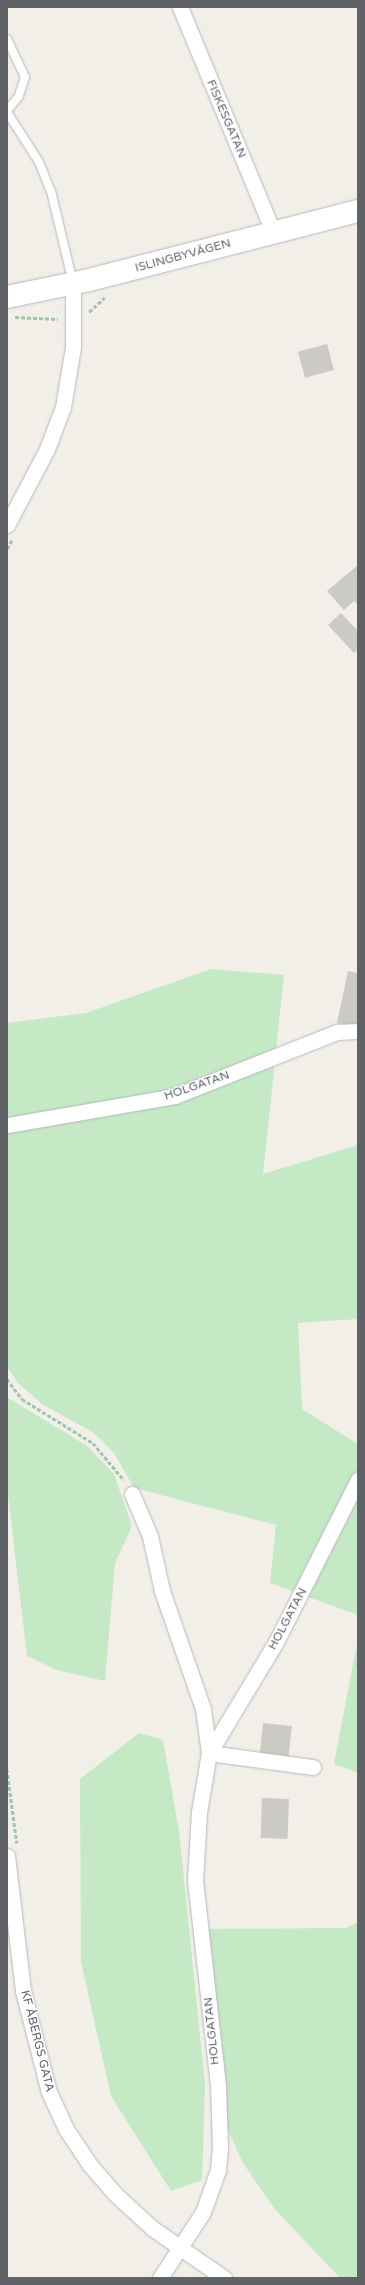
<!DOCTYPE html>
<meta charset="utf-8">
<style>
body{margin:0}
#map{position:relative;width:365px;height:2285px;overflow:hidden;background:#f1efe8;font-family:"Varela Round",sans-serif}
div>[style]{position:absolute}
.green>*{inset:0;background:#c5e8c5}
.building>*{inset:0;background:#cccac5;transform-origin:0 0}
.path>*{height:2.5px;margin-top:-1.25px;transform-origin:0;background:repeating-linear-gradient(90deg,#9cc7a9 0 4px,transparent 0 6px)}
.roads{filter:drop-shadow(0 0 1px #b5b8bc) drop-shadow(0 0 1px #b5b8bc)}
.lane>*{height:8px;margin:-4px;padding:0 4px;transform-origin:4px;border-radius:4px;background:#fff}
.street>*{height:15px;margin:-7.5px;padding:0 7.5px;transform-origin:7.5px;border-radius:7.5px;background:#fff}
.secondary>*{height:22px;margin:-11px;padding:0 11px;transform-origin:11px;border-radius:11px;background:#fff}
span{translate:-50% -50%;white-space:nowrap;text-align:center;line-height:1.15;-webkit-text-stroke:3px #fff;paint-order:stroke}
.street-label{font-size:12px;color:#5f6368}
.frame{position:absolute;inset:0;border:8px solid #5f6368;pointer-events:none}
</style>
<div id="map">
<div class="green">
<i style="clip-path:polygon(211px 969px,284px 975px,263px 1174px,358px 1145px,358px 1319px,298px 1323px,302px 1409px,358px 1444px,358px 1615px,270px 1583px,276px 1525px,134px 1488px,114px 1453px,94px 1433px,42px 1404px,18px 1383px,7px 1367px,7px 1023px,86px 1013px)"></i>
<i style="clip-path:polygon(7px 1397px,87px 1446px,114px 1474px,132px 1526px,115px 1563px,105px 1681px,57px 1670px,27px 1656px,7px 1487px)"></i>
<i style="clip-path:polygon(358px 1638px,358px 1773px,334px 1764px)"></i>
<i style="clip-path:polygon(139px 1733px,163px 1740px,179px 1831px,205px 2084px,202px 2180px,171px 2191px,111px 2096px,81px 1962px,80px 1779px)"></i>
<i style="clip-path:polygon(358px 1922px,358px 2278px,340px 2278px,274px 2208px,243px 2163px,228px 2130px,218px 2085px,200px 1929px,346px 1928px)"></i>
</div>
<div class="building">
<i style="left:327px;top:344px;width:27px;height:30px;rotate:75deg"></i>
<i style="clip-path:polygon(358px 565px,358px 605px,354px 601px,344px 610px,327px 591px)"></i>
<i style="clip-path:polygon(341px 613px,358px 631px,358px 649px,354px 653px,328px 625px)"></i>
<i style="clip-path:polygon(348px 971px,358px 973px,357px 1027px,337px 1023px)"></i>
<i style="left:263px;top:1723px;width:29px;height:34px;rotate:6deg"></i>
<i style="left:262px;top:1798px;width:27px;height:40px;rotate:2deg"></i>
</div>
<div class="path">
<i style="left:89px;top:312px;width:21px;rotate:-43deg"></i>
<i style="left:15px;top:317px;width:43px;rotate:2.7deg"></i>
<i style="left:7px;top:549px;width:10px;rotate:-61deg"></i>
<i style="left:7px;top:1379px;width:25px;rotate:53deg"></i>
<i style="left:22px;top:1399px;width:84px;rotate:31.8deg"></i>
<i style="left:93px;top:1443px;width:48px;rotate:50deg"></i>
<i style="left:7px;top:1769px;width:75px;rotate:82.3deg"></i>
</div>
<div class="roads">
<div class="lane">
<i style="left:7px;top:39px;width:42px;rotate:64.7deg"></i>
<i style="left:25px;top:77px;width:20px;rotate:108deg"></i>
<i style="left:19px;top:96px;width:19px;rotate:129deg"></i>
<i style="left:7px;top:112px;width:59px;rotate:57.4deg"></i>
<i style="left:39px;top:162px;width:35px;rotate:68deg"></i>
<i style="left:52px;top:195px;width:90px;rotate:76.6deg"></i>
</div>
<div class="street">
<i style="left:180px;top:7px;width:243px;rotate:67.5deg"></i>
<i style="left:7px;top:525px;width:86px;rotate:-62.2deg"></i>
<i style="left:47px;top:449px;width:45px;rotate:-69.1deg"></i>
<i style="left:63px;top:407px;width:61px;rotate:-80.5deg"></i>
<i style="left:73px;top:347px;width:63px;rotate:-90deg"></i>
<i style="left:7px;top:1125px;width:170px;rotate:-9.8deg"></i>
<i style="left:175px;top:1096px;width:174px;rotate:-21.6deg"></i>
<i style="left:337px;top:1032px;width:21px;rotate:-3deg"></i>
<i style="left:132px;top:1494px;width:46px;rotate:66.8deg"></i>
<i style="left:150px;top:1536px;width:56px;rotate:77.7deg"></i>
<i style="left:162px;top:1591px;width:125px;rotate:70.8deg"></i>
<i style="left:203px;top:1709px;width:44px;rotate:82.2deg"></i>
<i style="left:209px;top:1753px;width:105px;rotate:7.7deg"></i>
<i style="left:7px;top:1856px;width:136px;rotate:83.2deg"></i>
<i style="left:23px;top:1991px;width:104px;rotate:75.6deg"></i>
<i style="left:49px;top:2092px;width:41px;rotate:65.3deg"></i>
<i style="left:66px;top:2129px;width:43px;rotate:56.3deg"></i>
<i style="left:90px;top:2165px;width:37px;rotate:49deg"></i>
<i style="left:114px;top:2193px;width:52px;rotate:42.6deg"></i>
<i style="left:152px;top:2228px;width:88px;rotate:34.8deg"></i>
<i style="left:160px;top:2278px;width:79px;rotate:-56.9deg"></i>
<i style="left:203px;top:2212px;width:45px;rotate:-70.3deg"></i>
<i style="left:218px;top:2170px;width:23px;rotate:-85deg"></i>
<i style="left:220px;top:2147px;width:62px;rotate:-91.8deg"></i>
<i style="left:218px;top:2085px;width:205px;rotate:-96.4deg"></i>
<i style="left:195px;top:1881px;width:69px;rotate:-86.7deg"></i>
<i style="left:199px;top:1812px;width:60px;rotate:-80.4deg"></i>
<i style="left:209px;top:1753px;width:130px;rotate:-58.9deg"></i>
<i style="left:276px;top:1642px;width:182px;rotate:-63.2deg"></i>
</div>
<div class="secondary">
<i style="left:7px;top:297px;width:84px;rotate:-11.7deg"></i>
<i style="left:89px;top:280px;width:278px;rotate:-14.4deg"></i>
</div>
</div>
<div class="street-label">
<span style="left:226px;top:119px;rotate:67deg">FISKESGATAN</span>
<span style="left:183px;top:256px;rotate:-15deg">ISLINGBYVÄGEN</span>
<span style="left:197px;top:1086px;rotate:-19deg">HOLGATAN</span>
<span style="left:288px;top:1619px;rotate:-62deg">HOLGATAN</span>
<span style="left:212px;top:2031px;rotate:-96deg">HOLGATAN</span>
<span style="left:37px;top:2041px;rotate:76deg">KF ÅBERGS GATA</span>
</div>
<div class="frame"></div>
</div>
